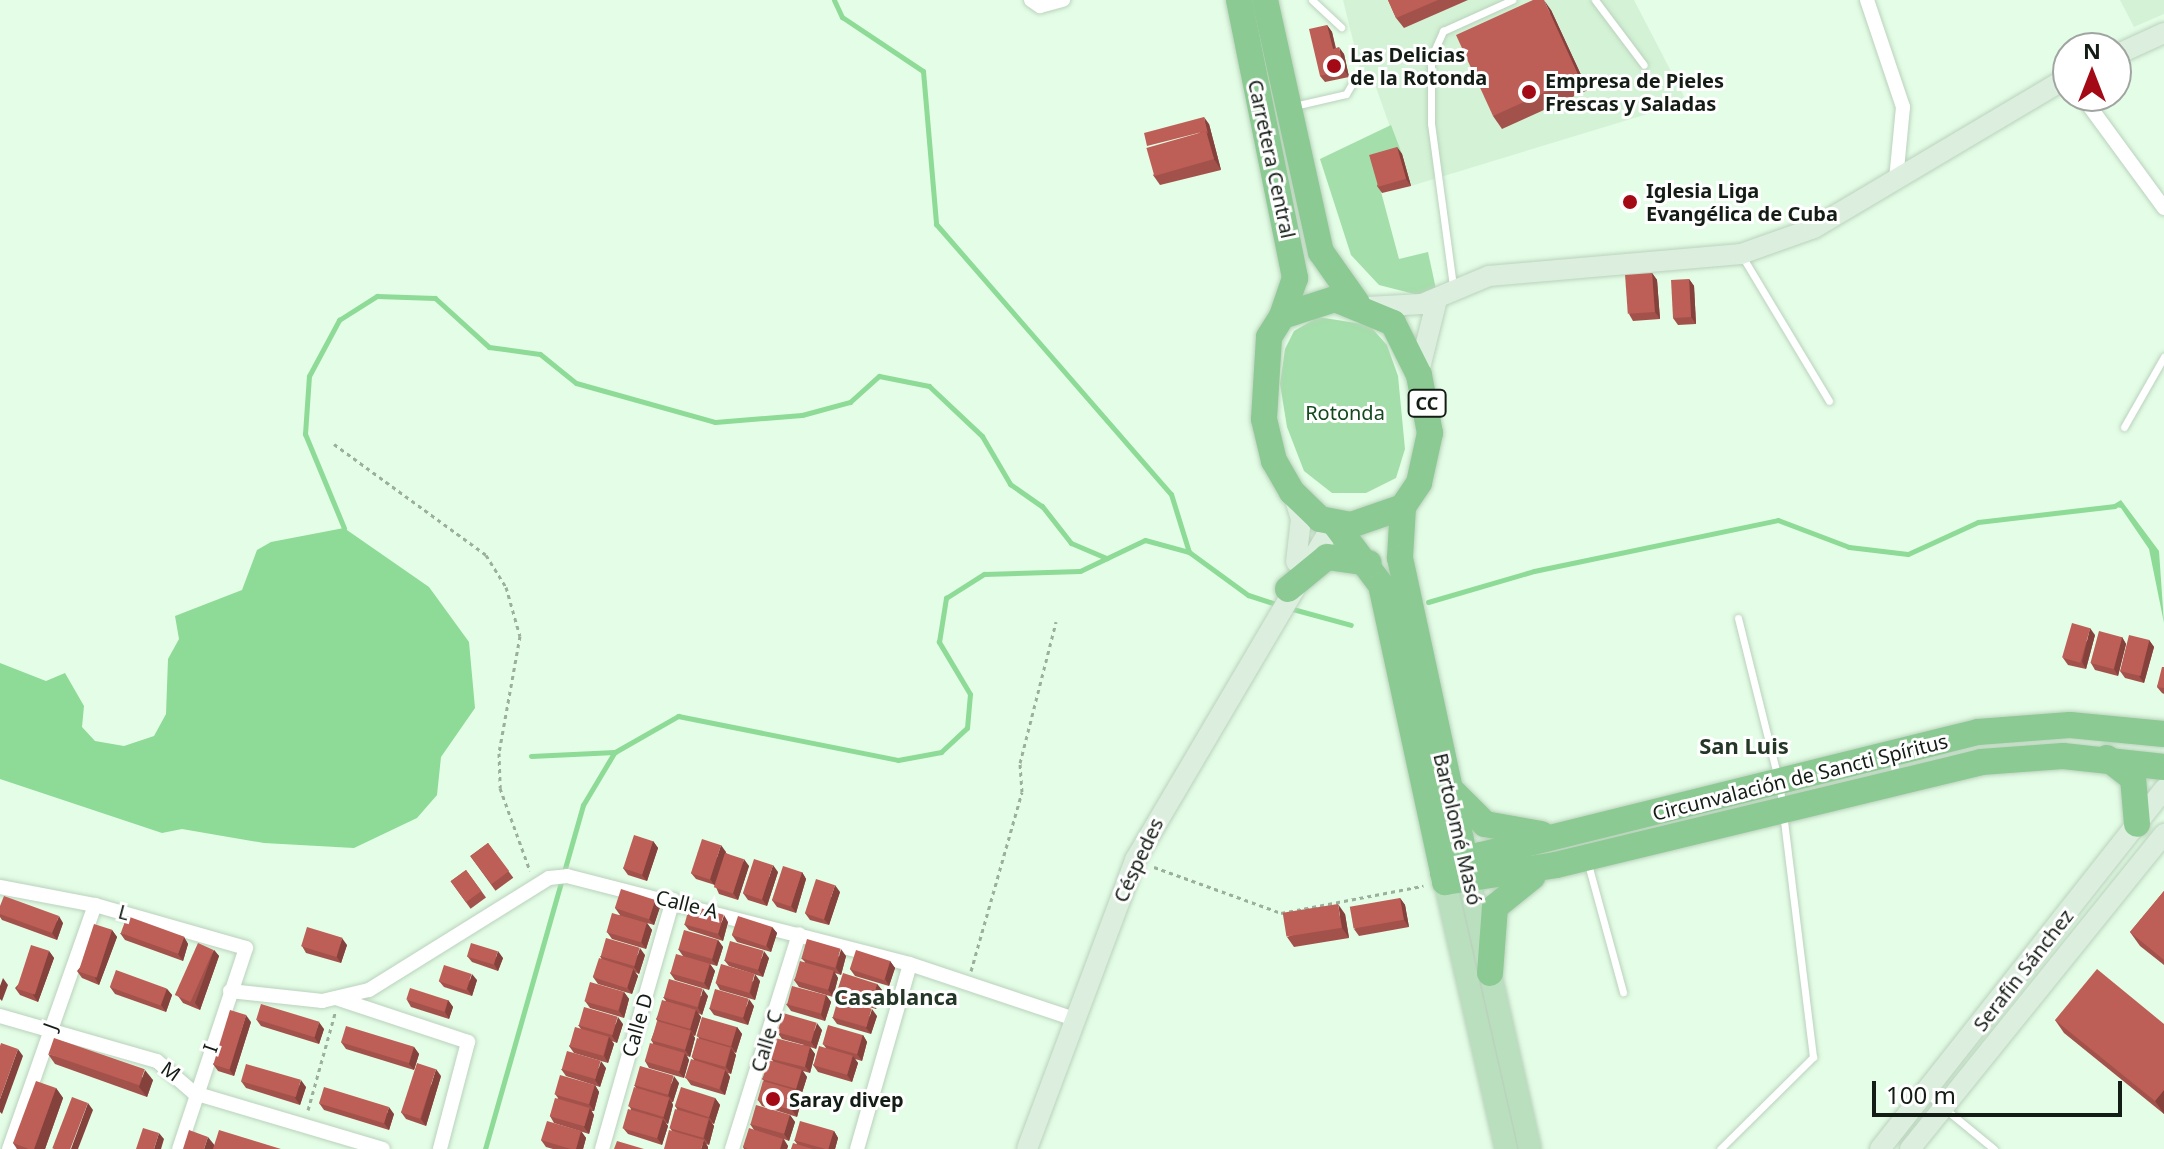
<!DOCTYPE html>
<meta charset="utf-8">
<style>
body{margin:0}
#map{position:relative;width:2164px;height:1149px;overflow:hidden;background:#e4fde6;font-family:"Noto Sans",sans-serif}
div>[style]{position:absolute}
.built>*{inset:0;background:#d4f3d6}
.green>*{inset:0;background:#a4deaa}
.water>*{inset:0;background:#8ddb96}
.stream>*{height:5px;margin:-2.5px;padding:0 2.5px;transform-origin:2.5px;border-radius:2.5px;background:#8ddb96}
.path>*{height:3px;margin-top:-1.5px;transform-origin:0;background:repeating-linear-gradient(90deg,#9caf9d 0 4px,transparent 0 8px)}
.roads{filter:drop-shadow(0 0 2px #bad2bc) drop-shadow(0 0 2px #bad2bc)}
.lane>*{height:7px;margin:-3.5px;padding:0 3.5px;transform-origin:3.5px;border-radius:3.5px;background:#fff}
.street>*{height:14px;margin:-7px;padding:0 7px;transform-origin:7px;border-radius:7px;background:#fff}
.secondary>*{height:20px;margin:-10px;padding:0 10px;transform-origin:10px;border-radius:10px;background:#dcefdf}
.primary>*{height:22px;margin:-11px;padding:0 11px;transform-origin:11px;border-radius:11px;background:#badfbe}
.highway>*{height:26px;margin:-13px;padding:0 13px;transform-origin:13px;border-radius:13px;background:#8cca93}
.wall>*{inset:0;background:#a3524b;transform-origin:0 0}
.shaded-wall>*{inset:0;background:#85423d}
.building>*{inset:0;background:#be5f57;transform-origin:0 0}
.dots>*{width:22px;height:22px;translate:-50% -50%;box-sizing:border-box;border:4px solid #fff;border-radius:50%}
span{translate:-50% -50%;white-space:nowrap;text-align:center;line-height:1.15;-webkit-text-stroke:6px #fff;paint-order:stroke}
.shield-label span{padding:2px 6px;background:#fff;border:2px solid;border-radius:6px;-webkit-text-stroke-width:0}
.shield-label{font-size:18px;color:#141d15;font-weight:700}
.poi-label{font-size:20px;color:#141d15;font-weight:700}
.left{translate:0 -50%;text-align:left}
.street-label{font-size:20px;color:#141d15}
.park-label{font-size:20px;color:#12491e}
.neighbourhood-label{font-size:22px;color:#253827;font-weight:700}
.north{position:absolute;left:2052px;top:32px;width:80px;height:80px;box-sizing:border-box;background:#fff;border:2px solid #a1a5a1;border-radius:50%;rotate:0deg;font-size:22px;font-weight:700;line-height:32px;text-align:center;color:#141d15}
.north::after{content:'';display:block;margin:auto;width:28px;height:36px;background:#a40a16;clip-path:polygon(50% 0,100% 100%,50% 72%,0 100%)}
.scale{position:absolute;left:1872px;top:1081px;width:250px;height:36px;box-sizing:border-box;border:4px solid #141d15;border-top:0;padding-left:10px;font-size:24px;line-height:28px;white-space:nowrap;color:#141d15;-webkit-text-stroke:6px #fff;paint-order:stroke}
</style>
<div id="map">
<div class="built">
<i style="clip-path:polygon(1343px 0,1634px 0,1687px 102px,1411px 186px,1373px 79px,1363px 81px)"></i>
<i style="clip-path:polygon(2120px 0,2164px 0,2164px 14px,2134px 27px)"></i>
</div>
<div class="green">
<i style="clip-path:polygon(1391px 125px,1402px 154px,1373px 162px,1399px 259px,1428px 252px,1436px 289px,1422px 296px,1379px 285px,1351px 255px,1320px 159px)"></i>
<i style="clip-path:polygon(1318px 317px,1369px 325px,1387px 345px,1398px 376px,1405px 449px,1396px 478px,1366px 493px,1332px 493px,1304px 471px,1287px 427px,1280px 384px,1285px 349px,1294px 331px)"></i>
</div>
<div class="water">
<i style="clip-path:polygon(2121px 500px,2159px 551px,2164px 623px,2149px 549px,2121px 508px,2111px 506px)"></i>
<i style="clip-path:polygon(344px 528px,429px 587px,469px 642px,475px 708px,441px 757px,437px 795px,417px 818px,354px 848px,264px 843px,182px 829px,162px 833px,0 779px,0 663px,46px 681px,65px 673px,84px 706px,82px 727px,95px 741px,124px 746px,154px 736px,166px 714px,168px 659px,179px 639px,175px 616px,242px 590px,257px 550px,271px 542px)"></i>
</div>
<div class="stream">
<i style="left:834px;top:0;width:19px;rotate:65deg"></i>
<i style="left:842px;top:17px;width:97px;rotate:33.7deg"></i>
<i style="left:923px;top:71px;width:154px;rotate:85.1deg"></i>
<i style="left:936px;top:224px;width:358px;rotate:49deg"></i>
<i style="left:1171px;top:494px;width:61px;rotate:72.8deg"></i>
<i style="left:344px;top:528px;width:102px;rotate:-112.5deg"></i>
<i style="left:305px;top:434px;width:58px;rotate:-86.1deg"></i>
<i style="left:309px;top:376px;width:64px;rotate:-61.8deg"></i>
<i style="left:339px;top:320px;width:45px;rotate:-32.3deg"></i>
<i style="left:377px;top:296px;width:58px;rotate:2deg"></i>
<i style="left:435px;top:298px;width:73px;rotate:42.2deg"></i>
<i style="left:489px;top:347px;width:51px;rotate:7.8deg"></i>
<i style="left:540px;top:354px;width:46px;rotate:38.9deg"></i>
<i style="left:576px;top:383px;width:144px;rotate:15.7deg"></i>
<i style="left:715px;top:422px;width:87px;rotate:-4.6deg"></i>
<i style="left:802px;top:415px;width:50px;rotate:-15.2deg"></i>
<i style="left:850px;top:402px;width:39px;rotate:-42deg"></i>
<i style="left:879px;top:376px;width:51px;rotate:11.3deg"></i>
<i style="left:929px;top:386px;width:73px;rotate:43.3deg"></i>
<i style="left:982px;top:436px;width:56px;rotate:59.7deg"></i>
<i style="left:1010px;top:484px;width:39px;rotate:35deg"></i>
<i style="left:1042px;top:506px;width:47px;rotate:51.9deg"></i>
<i style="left:1071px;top:543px;width:39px;rotate:23deg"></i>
<i style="left:1428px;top:602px;width:110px;rotate:-16.3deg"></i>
<i style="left:1534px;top:571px;width:249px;rotate:-11.8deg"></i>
<i style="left:1778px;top:520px;width:76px;rotate:20.8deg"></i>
<i style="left:1849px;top:547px;width:59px;rotate:6.8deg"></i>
<i style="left:1908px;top:554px;width:77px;rotate:-24.6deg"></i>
<i style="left:1978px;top:522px;width:138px;rotate:-6.7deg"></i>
<i style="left:1289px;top:608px;width:64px;rotate:15.3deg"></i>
<i style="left:531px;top:756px;width:84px;rotate:-2.7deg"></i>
<i style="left:615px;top:752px;width:73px;rotate:-29.7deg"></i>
<i style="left:678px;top:716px;width:224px;rotate:11.3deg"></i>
<i style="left:898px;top:760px;width:44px;rotate:-10.5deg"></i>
<i style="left:941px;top:752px;width:35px;rotate:-43deg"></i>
<i style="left:967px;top:728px;width:34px;rotate:-85deg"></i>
<i style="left:970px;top:694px;width:61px;rotate:-120.8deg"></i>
<i style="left:939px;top:642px;width:45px;rotate:-81deg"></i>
<i style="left:946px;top:598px;width:45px;rotate:-32.3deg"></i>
<i style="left:984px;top:574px;width:96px;rotate:-1.8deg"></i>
<i style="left:1080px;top:571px;width:72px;rotate:-25.5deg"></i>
<i style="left:1145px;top:540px;width:46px;rotate:15.3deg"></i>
<i style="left:1189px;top:552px;width:73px;rotate:36.1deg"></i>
<i style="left:1248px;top:595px;width:33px;rotate:18deg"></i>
<i style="left:485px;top:1149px;width:358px;rotate:-74.1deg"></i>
<i style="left:583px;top:805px;width:61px;rotate:-59.2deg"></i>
</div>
<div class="path">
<i style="left:334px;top:444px;width:188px;rotate:36.1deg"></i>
<i style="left:486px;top:555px;width:38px;rotate:58deg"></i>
<i style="left:506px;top:587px;width:51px;rotate:74.1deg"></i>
<i style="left:520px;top:636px;width:119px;rotate:100.2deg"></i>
<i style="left:499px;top:753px;width:35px;rotate:88deg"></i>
<i style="left:500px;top:788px;width:88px;rotate:70.1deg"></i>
<i style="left:1154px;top:867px;width:135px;rotate:19.9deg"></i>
<i style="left:1281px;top:913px;width:145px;rotate:-10.8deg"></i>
<i style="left:971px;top:971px;width:186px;rotate:-74.1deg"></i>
<i style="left:1022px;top:792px;width:29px;rotate:-94deg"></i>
<i style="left:1020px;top:763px;width:146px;rotate:-75.7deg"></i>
<i style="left:308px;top:1110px;width:101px;rotate:-74.4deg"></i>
</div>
<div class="roads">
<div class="lane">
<i style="left:1312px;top:0;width:40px;rotate:43deg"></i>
<i style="left:1595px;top:0;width:81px;rotate:53deg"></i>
<i style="left:1294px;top:106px;width:53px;rotate:-13deg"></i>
<i style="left:1346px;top:94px;width:16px;rotate:-60deg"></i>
<i style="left:1742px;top:256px;width:169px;rotate:59deg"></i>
<i style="left:1453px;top:286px;width:164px;rotate:-97.7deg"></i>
<i style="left:1431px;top:123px;width:65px;rotate:-90deg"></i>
<i style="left:1431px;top:58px;width:30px;rotate:-66deg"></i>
<i style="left:1443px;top:31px;width:76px;rotate:-24.2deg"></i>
<i style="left:2124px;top:427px;width:81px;rotate:-60.3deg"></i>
<i style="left:1738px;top:618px;width:162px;rotate:76deg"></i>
<i style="left:1588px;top:864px;width:133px;rotate:74.7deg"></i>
<i style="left:1927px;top:1094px;width:87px;rotate:39.4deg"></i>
<i style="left:1720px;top:1149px;width:131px;rotate:-44.7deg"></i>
<i style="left:1813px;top:1057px;width:272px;rotate:-97deg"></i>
</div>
<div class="street">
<i style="left:1031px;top:0;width:11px;rotate:34deg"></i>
<i style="left:1040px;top:6px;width:24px;rotate:-15deg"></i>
<i style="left:1867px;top:0;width:113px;rotate:71.4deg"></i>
<i style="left:1903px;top:107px;width:73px;rotate:95.5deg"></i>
<i style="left:2082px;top:96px;width:139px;rotate:53.8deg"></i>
<i style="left:0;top:887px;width:97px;rotate:10.7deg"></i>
<i style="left:95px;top:905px;width:157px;rotate:15.9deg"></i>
<i style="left:246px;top:948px;width:212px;rotate:108.4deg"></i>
<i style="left:230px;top:991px;width:93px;rotate:6.2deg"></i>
<i style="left:322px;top:1001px;width:48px;rotate:-13.2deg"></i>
<i style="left:369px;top:990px;width:212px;rotate:-31.9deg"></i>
<i style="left:549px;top:878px;width:18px;rotate:-6deg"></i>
<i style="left:567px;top:876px;width:354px;rotate:14.4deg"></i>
<i style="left:910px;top:964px;width:170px;rotate:18.5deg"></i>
<i style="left:339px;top:999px;width:136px;rotate:18.4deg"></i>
<i style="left:468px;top:1042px;width:111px;rotate:104.7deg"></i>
<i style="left:0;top:1016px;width:163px;rotate:16deg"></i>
<i style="left:157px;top:1061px;width:49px;rotate:40.9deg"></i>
<i style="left:194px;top:1093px;width:197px;rotate:16.5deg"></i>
<i style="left:9px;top:1149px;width:259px;rotate:-70.6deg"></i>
<i style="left:602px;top:1149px;width:259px;rotate:-74.1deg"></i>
<i style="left:732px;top:1149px;width:225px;rotate:-72.7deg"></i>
<i style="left:857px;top:1149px;width:192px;rotate:-74deg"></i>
</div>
<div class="secondary">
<i style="left:2116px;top:55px;width:53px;rotate:-24.6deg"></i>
<i style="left:1367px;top:307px;width:55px;rotate:-3.1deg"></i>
<i style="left:1422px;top:304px;width:73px;rotate:-22.7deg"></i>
<i style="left:1489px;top:276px;width:253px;rotate:-5deg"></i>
<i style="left:1741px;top:254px;width:77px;rotate:-19.6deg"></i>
<i style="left:1814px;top:228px;width:295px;rotate:-30.7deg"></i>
<i style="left:1419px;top:372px;width:75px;rotate:-76.1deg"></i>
<i style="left:1294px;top:496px;width:24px;rotate:73deg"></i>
<i style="left:1301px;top:519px;width:43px;rotate:96.6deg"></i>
<i style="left:1027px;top:1149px;width:309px;rotate:-69.5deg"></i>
<i style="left:1135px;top:860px;width:390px;rotate:-59.5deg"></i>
<i style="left:1880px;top:1149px;width:459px;rotate:-51.7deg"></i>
<i style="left:1910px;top:1149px;width:405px;rotate:-51.1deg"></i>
</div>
<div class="primary">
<i style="left:1469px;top:880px;width:276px;rotate:77.2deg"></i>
<i style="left:1445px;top:882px;width:274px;rotate:77.1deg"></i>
</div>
<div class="highway">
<i style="left:1239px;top:0;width:284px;rotate:78.6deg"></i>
<i style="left:1295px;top:278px;width:40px;rotate:108.9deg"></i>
<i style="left:1265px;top:0;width:258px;rotate:77.5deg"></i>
<i style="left:1321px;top:252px;width:62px;rotate:54.8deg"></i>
<i style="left:1335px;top:299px;width:63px;rotate:22.5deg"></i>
<i style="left:1393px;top:323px;width:58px;rotate:63.4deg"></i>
<i style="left:1419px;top:375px;width:59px;rotate:79.3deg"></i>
<i style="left:1430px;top:433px;width:51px;rotate:102.4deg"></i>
<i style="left:1419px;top:483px;width:29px;rotate:124deg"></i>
<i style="left:1403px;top:507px;width:55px;rotate:160.9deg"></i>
<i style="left:1351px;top:525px;width:32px;rotate:-169deg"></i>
<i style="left:1320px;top:519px;width:39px;rotate:-136deg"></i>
<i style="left:1292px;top:492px;width:36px;rotate:-120deg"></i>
<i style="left:1274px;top:461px;width:43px;rotate:-103.4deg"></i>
<i style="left:1264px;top:419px;width:82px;rotate:-86.5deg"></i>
<i style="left:1269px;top:337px;width:25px;rotate:-58deg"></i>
<i style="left:1282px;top:316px;width:56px;rotate:-17.8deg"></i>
<i style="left:1403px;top:507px;width:51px;rotate:93.4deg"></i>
<i style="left:1400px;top:558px;width:325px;rotate:77.8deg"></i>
<i style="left:1335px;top:524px;width:76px;rotate:53deg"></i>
<i style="left:1381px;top:585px;width:304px;rotate:77.8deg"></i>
<i style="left:1445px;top:882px;width:112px;rotate:-8.7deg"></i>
<i style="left:1556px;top:865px;width:437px;rotate:-13.6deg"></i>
<i style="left:1981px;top:762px;width:82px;rotate:-4.2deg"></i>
<i style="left:2063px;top:756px;width:102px;rotate:6.2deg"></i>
<i style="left:1288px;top:589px;width:50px;rotate:-39.4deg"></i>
<i style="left:1327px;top:557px;width:42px;rotate:8.1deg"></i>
<i style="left:2107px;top:758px;width:33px;rotate:38deg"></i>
<i style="left:2133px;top:778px;width:46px;rotate:85deg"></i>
<i style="left:1449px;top:788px;width:51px;rotate:45deg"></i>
<i style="left:1485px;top:824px;width:57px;rotate:10.1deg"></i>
<i style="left:1443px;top:873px;width:42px;rotate:-25.3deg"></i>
<i style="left:1481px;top:855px;width:512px;rotate:-13.9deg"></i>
<i style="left:1978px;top:732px;width:92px;rotate:-4.4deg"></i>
<i style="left:2070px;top:725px;width:94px;rotate:5.5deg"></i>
<i style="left:1490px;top:973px;width:66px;rotate:-85.7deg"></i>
<i style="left:1495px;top:907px;width:48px;rotate:-39deg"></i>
</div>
</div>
<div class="wall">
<i style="clip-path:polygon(1388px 0,1468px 0,1404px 28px,1396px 18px)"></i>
<i style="clip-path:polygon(1551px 10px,1588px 90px,1502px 129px,1493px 116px)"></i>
<i style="clip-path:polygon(1327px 25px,1332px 32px,1336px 48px,1344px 54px,1349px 77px,1325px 82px,1320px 76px)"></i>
<i style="clip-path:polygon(1209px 124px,1221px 170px,1160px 185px,1153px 175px)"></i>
<i style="clip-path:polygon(1397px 147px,1402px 154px,1411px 186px,1382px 193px,1377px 186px)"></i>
<i style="clip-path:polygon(1652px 273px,1657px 280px,1660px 319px,1633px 321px,1629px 314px)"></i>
<i style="clip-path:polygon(1689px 279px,1694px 286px,1696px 324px,1678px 325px,1673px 318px)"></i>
<i style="clip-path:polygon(2095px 635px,2086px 669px,2068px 665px,2063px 658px)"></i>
<i style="clip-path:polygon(2122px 637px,2126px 644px,2118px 676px,2095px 670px,2091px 663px)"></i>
<i style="clip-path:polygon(2149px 640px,2154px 647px,2144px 683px,2125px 678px,2120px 671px)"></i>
<i style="clip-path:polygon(2164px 667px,2164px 694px,2162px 693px,2157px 687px)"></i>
<i style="clip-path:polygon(653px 841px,658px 848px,647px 881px,628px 875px,623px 868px)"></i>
<i style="left:488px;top:843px;width:43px;height:22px;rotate:54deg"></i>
<i style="clip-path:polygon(726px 852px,726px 853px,749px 866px,738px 900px,719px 894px,715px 885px,696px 879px,691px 873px)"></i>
<i style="left:466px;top:870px;width:34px;height:19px;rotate:54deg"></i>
<i style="clip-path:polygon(778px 872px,767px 906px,748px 900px,743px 893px)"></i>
<i style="clip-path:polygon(802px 872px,806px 879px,796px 913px,777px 907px,772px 900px)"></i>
<i style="clip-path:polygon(2164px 891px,2164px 965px,2140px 946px,2130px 932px)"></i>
<i style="clip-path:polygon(840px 892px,829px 925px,810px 920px,805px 913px)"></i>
<i style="clip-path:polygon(1400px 898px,1405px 905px,1409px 927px,1359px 936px,1354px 929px)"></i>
<i style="clip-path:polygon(655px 900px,660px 907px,654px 925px,647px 923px,652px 930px,646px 949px,612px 939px,607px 932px,620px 915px,615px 908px)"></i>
<i style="clip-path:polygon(0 906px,63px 923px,57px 940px,2px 920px,0 917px)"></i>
<i style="clip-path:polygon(1345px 914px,1349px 938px,1294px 947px,1287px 937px)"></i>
<i style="clip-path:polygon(728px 922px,723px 941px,689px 930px,684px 924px)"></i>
<i style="clip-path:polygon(772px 927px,777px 933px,771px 952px,737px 942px,732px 935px)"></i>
<i style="clip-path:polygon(112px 930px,117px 937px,99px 985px,82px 978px,77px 971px)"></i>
<i style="clip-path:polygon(120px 933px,184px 937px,188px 944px,183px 961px,125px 940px)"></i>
<i style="clip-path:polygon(718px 940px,723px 947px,717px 966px,710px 964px,715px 971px,709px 990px,675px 980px,670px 973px,683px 956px,678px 949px)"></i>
<i style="clip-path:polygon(347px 945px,341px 963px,306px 953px,302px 946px)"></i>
<i style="clip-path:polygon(214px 950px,219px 956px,200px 1010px,183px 1003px,178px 996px)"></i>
<i style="clip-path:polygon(49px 951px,54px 958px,38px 1002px,20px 995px,15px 988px)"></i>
<i style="clip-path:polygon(645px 955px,639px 974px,635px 972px,638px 976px,632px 994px,598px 984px,593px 977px,602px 960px,600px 956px)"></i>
<i style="clip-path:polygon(467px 956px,503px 958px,498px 971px,472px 962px)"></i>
<i style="clip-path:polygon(846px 956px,841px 975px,835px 973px,838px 978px,833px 997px,799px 987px,794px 980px,805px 962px,801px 958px)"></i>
<i style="clip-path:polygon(769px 958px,763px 977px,729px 966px,724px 960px)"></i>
<i style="clip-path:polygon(890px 961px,895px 968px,889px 986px,855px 976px,850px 969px)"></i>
<i style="clip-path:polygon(477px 980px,472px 996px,444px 987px,439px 981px)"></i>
<i style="clip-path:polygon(760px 981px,755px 1000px,720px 990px,716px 983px)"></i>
<i style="clip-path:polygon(877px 984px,882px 990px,876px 1009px,842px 999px,837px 992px)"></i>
<i style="clip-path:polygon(110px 987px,167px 989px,172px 995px,166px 1012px,115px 994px)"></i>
<i style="clip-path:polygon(624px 992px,629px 999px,624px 1018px,590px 1008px,585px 1001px)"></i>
<i style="clip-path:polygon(826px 995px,831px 1002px,825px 1021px,791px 1011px,786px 1004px)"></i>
<i style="clip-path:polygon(708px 996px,702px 1015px,698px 1013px,701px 1017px,695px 1036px,693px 1035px,695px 1038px,690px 1057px,687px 1056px,689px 1060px,684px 1078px,649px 1068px,645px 1061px,653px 1043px,651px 1040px,658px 1022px,656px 1019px,666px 1001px,663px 997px)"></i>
<i style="clip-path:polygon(407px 1000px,448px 1000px,453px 1007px,449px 1019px,411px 1007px)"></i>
<i style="clip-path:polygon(754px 1006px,748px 1025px,714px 1015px,709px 1008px)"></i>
<i style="clip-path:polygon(877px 1016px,871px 1034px,837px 1024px,832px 1017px)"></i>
<i style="clip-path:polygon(256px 1019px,324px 1029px,319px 1044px,261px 1026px)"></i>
<i style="clip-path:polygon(2055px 1020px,2164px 1024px,2164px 1114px,2064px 1033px)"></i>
<i style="clip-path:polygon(251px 1022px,234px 1076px,218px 1071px,213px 1064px)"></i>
<i style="clip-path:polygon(623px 1024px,617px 1043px,612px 1041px,614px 1044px,608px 1063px,574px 1053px,569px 1046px,581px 1029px,578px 1025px)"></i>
<i style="clip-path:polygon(737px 1027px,742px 1034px,736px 1053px,734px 1052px,736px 1055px,731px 1074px,728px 1073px,730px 1077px,725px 1095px,691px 1085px,686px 1078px,694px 1060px,692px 1057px,699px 1038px,697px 1036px)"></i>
<i style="clip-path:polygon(822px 1030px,816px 1049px,810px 1047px,815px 1054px,810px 1073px,803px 1071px,807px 1077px,801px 1096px,802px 1098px,797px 1117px,762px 1106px,758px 1100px,764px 1081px,762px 1079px,773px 1061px,770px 1058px,804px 1045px,782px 1039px,777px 1032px)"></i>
<i style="clip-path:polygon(863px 1035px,867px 1042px,862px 1061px,855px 1059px,858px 1063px,852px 1082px,818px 1072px,813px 1065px,826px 1048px,823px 1044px)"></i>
<i style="clip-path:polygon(341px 1042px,414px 1047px,419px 1054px,414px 1070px,346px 1049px)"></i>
<i style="clip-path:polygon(48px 1054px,153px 1080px,147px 1097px,55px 1064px)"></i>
<i style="clip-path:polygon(606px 1068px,600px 1087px,566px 1076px,561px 1069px)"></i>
<i style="clip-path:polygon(441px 1076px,426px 1126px,406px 1119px,401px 1112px)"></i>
<i style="clip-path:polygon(241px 1081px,306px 1087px,300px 1105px,246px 1088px)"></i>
<i style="clip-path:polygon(679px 1083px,673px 1102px,672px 1102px,673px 1105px,668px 1124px,666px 1123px,668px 1126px,662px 1145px,628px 1134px,623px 1128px,631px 1109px,629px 1106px,636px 1088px,634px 1085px)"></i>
<i style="clip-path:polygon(595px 1085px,599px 1092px,594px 1111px,591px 1111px,594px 1115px,589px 1134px,554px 1123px,550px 1116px,558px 1098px,555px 1094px)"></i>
<i style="clip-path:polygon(56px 1088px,63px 1098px,45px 1149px,17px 1149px,13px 1143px)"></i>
<i style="clip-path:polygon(715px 1098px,720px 1105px,714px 1124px,712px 1123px,714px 1126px,709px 1145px,706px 1144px,708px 1147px,672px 1131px,670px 1128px,677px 1109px,675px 1106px)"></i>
<i style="clip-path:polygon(319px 1103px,394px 1114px,389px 1130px,324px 1110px)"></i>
<i style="clip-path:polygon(790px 1115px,795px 1122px,789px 1141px,784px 1139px,788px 1146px,787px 1149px,744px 1149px,743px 1147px,754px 1130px,750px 1124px)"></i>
<i style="clip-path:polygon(581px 1131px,586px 1138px,583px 1149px,553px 1149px,546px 1147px,541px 1140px)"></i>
<i style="clip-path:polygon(834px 1131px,838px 1138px,835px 1149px,791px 1149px,797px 1144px,794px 1140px)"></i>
</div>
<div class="shaded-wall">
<i style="clip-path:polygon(1544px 0,1551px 10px,1588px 90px,1579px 77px)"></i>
<i style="clip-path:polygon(1327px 25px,1332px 32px,1337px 56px,1333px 49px)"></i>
<i style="clip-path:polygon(1339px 47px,1344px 54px,1349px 77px,1344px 70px)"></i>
<i style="clip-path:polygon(1204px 117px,1209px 124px,1221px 170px,1214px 159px,1206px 131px)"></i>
<i style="clip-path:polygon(1397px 147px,1402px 154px,1411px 186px,1406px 179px)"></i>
<i style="clip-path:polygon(1652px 273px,1657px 280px,1660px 319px,1655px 312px)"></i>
<i style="clip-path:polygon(1689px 279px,1694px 286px,1696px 324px,1691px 317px)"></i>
<i style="clip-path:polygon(2090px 628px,2095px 635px,2086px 669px,2082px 662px)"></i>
<i style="clip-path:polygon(2122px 637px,2126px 644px,2118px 676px,2114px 669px)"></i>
<i style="clip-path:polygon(2149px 640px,2154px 647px,2144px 683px,2139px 676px)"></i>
<i style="clip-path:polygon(653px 841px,658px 848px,647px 881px,642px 875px)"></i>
<i style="clip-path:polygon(721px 845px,726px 852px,715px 886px,710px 879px)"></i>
<i style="clip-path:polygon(744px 859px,749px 866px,738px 900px,733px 893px)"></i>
<i style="clip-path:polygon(773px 865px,778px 872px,767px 906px,762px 899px)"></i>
<i style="clip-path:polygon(802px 872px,806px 879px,796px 913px,791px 906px)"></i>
<i style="clip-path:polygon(835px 885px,840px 892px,829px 925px,824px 919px)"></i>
<i style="clip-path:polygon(1400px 898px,1405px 905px,1409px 927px,1404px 920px)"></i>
<i style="clip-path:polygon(655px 900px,660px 907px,654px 925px,649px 919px)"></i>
<i style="clip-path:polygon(1338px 904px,1345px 914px,1349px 938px,1342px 928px)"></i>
<i style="clip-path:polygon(724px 915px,728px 922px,723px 941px,718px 934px)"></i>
<i style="clip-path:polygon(59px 916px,63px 923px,57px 940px,52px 933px)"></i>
<i style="clip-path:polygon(647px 923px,652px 930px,646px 949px,641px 942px)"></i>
<i style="clip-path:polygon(772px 927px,777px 933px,771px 952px,766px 945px)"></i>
<i style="clip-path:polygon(112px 930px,117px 937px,99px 985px,95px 978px)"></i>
<i style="clip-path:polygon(184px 937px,188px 944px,183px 961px,178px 954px)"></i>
<i style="clip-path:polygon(342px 938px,347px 945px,341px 963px,336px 956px)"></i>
<i style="clip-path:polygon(718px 940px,723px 947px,717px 966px,712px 960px)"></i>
<i style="clip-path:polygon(640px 948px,645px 955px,639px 974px,634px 967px)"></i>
<i style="clip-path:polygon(841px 949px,846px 956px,841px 975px,836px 968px)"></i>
<i style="clip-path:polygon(214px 950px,219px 956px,200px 1010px,195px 1003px)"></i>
<i style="clip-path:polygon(49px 951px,54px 958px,38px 1002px,33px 995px)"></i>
<i style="clip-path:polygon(498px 951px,503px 958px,498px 971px,494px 964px)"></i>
<i style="clip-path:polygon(764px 951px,769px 958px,763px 977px,758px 970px)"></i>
<i style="clip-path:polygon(890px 961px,895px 968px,889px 986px,885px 979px)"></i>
<i style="clip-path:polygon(710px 964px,715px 971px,709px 990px,704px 983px)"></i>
<i style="clip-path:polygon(633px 969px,638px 976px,632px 994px,627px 987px)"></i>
<i style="clip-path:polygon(834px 971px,838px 978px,833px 997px,828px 990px)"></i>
<i style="clip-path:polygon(472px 974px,477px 980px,472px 996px,467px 989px)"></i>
<i style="clip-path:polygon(755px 974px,760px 981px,755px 1000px,750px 993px)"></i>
<i style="clip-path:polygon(3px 978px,8px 985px,2px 1001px,0 999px,0 986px)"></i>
<i style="clip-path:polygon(877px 984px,882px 990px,876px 1009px,872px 1002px)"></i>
<i style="clip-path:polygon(167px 989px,172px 995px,166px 1012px,161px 1005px)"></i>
<i style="clip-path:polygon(703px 989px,708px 996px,702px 1015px,698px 1008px)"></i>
<i style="clip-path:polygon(624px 992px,629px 999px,624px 1018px,619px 1011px)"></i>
<i style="clip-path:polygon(826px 995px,831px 1002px,825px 1021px,821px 1015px)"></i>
<i style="clip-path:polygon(749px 999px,754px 1006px,748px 1025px,743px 1018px)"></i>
<i style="clip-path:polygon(448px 1000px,453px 1007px,449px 1019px,445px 1012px)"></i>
<i style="clip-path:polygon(872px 1009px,877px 1016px,871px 1034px,866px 1028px)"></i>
<i style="clip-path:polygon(696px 1010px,701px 1017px,695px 1036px,690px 1029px)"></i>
<i style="clip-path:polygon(246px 1015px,251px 1022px,234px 1076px,229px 1069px)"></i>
<i style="clip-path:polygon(618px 1017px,623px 1024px,617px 1043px,612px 1036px)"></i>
<i style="clip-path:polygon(319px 1022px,324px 1029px,319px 1044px,314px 1037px)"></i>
<i style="clip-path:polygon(817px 1023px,822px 1030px,816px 1049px,811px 1042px)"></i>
<i style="clip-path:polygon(737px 1027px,742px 1034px,736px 1053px,731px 1046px)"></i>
<i style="clip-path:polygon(691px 1031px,695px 1038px,690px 1057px,685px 1050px)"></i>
<i style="clip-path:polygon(863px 1035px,867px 1042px,862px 1061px,857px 1054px)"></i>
<i style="clip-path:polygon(609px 1037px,614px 1044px,608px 1063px,604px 1056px)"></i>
<i style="clip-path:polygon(414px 1047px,419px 1054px,414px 1070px,409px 1064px)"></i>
<i style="clip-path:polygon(810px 1047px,815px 1054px,810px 1073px,805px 1066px)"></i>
<i style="clip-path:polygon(731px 1048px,736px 1055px,731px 1074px,726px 1067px)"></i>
<i style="clip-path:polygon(18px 1049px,23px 1056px,2px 1114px,0 1112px,0 1099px)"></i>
<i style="clip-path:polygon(685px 1053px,689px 1060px,684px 1078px,679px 1072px)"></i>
<i style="clip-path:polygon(853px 1056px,858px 1063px,852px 1082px,847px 1075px)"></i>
<i style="clip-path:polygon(601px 1061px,606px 1068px,600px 1087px,595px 1080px)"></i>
<i style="clip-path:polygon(436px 1069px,441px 1076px,426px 1126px,421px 1119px)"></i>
<i style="clip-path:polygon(145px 1070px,153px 1080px,147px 1097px,139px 1087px)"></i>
<i style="clip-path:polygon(725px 1070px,730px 1077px,725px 1095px,720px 1089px)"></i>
<i style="clip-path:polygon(802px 1070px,807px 1077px,801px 1096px,796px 1089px)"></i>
<i style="clip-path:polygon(674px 1076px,679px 1083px,673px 1102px,668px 1095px)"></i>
<i style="clip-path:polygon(301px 1080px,306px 1087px,300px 1105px,295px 1098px)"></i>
<i style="clip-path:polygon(595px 1085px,599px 1092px,594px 1111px,589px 1104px)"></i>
<i style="clip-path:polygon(56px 1088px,63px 1098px,45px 1149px,34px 1149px)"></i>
<i style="clip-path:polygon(2164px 1090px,2164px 1114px,2155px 1101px)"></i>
<i style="clip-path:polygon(798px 1091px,802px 1098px,797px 1117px,792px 1110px)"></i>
<i style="clip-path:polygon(669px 1098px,673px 1105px,668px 1124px,663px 1117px)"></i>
<i style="clip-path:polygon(715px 1098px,720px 1105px,714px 1124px,709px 1117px)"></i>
<i style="clip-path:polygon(88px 1103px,93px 1110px,78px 1149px,71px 1149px)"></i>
<i style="clip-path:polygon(389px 1107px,394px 1114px,389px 1130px,384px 1123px)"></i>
<i style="clip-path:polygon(590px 1108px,594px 1115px,589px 1134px,584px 1127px)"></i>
<i style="clip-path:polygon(790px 1115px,795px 1122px,789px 1141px,784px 1134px)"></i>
<i style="clip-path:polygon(663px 1119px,668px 1126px,662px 1145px,657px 1138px)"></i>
<i style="clip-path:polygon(709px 1119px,714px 1126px,709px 1145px,704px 1138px)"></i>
<i style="clip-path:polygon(581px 1131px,586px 1138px,583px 1149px,576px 1149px)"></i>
<i style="clip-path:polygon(834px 1131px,838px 1138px,835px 1149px,828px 1149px)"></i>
<i style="clip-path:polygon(159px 1133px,164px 1139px,161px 1149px,154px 1149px)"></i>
<i style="clip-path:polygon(208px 1137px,216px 1147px,215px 1149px,204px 1149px)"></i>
<i style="clip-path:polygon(783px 1139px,788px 1146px,787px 1149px,780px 1149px)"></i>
<i style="clip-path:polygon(704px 1140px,708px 1147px,708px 1149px,701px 1149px)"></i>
</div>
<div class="building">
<i style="clip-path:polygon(1388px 0,1438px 0,1396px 18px)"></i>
<i style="clip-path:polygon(1533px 0,1544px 0,1579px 77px,1493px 116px,1456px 35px)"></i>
<i style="clip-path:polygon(1327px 25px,1333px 49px,1339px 47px,1344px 70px,1320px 76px,1309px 29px)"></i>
<i style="clip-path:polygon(1204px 117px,1208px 134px,1206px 131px,1147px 146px,1144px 133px)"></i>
<i style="left:1206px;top:131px;width:29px;height:62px;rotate:74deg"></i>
<i style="left:1397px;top:147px;width:33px;height:29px;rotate:74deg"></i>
<i style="left:1652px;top:273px;width:39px;height:27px;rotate:86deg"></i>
<i style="left:1689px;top:279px;width:38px;height:18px;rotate:87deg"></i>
<i style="left:2072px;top:623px;width:19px;height:36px;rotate:16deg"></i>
<i style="left:2099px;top:631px;width:24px;height:33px;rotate:15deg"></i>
<i style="left:2129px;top:635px;width:21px;height:37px;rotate:14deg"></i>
<i style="clip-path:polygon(2162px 667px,2164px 667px,2164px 688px,2157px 687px)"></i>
<i style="left:634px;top:835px;width:20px;height:35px;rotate:18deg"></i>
<i style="left:702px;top:839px;width:20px;height:36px;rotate:18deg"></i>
<i style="left:488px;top:843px;width:35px;height:22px;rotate:53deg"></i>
<i style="left:725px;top:853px;width:20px;height:36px;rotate:18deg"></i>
<i style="left:754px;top:859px;width:20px;height:36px;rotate:18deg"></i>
<i style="left:783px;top:866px;width:20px;height:36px;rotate:18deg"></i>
<i style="left:466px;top:870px;width:26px;height:19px;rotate:54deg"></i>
<i style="left:816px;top:879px;width:20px;height:36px;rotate:18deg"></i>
<i style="left:621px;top:889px;width:36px;height:20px;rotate:18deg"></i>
<i style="clip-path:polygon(2164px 891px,2164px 960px,2130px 932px)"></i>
<i style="clip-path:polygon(4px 896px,59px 916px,52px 933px,0 914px,0 906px)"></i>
<i style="left:1400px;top:898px;width:22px;height:51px;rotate:80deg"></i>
<i style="left:1338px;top:904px;width:24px;height:56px;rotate:81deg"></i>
<i style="left:690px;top:905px;width:35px;height:20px;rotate:16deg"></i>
<i style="left:612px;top:913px;width:36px;height:20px;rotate:16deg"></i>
<i style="left:127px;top:916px;width:61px;height:18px;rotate:20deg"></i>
<i style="left:738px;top:916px;width:36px;height:20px;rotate:18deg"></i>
<i style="left:94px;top:924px;width:19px;height:50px;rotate:18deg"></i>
<i style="left:307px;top:927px;width:37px;height:20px;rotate:17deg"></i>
<i style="left:684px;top:930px;width:35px;height:20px;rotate:16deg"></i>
<i style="left:606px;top:938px;width:35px;height:19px;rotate:16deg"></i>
<i style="left:807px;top:939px;width:35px;height:20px;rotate:16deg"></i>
<i style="left:730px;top:941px;width:35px;height:20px;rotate:16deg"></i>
<i style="left:198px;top:943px;width:17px;height:57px;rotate:24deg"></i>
<i style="left:471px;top:943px;width:28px;height:14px;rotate:17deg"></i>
<i style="left:31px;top:945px;width:19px;height:46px;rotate:18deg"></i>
<i style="left:856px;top:950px;width:36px;height:20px;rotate:18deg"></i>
<i style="left:676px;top:954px;width:35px;height:20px;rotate:16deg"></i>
<i style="left:599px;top:958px;width:36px;height:20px;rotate:18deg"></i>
<i style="left:800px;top:961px;width:35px;height:20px;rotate:16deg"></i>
<i style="left:721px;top:964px;width:35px;height:20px;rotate:16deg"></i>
<i style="left:444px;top:965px;width:29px;height:17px;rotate:18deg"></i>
<i style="clip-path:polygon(2097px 969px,2164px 1024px,2164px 1090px,2155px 1101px,2055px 1020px)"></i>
<i style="left:116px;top:970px;width:54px;height:18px;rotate:20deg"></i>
<i style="left:843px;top:973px;width:36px;height:20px;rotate:18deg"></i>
<i style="left:669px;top:979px;width:35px;height:19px;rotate:16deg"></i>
<i style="left:590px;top:982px;width:35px;height:20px;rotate:16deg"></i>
<i style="left:792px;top:986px;width:35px;height:19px;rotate:15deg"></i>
<i style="left:410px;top:988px;width:40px;height:12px;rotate:18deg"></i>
<i style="left:715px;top:989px;width:35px;height:20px;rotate:16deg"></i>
<i style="left:838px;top:999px;width:35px;height:19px;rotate:16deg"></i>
<i style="left:662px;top:1000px;width:35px;height:20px;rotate:16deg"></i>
<i style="left:261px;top:1004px;width:61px;height:16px;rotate:17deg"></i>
<i style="left:584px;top:1007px;width:35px;height:19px;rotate:16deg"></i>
<i style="left:230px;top:1010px;width:17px;height:57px;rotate:17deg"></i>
<i style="left:783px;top:1013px;width:35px;height:20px;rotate:16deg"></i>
<i style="left:702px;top:1017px;width:36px;height:20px;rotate:16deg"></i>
<i style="left:657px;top:1021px;width:35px;height:20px;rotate:16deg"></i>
<i style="left:828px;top:1025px;width:36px;height:20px;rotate:16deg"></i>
<i style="left:346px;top:1026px;width:71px;height:17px;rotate:17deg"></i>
<i style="left:575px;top:1027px;width:35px;height:20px;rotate:16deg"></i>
<i style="left:54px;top:1038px;width:96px;height:17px;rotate:19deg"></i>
<i style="left:697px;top:1038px;width:35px;height:20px;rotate:16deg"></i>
<i style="left:775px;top:1038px;width:36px;height:21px;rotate:14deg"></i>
<i style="clip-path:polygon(1px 1043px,18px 1049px,0 1099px,0 1046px)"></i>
<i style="left:650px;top:1043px;width:36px;height:19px;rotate:16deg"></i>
<i style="left:819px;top:1046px;width:35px;height:20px;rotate:16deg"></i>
<i style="left:567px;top:1051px;width:35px;height:19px;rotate:16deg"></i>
<i style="left:691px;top:1059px;width:36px;height:20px;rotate:18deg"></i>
<i style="left:768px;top:1060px;width:35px;height:20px;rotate:16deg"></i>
<i style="left:417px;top:1063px;width:20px;height:52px;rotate:18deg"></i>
<i style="left:246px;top:1064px;width:57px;height:18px;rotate:16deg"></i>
<i style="left:640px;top:1066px;width:35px;height:20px;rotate:16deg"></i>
<i style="left:560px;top:1075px;width:36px;height:20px;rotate:16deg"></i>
<i style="clip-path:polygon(36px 1081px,56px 1088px,34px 1149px,29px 1149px,13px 1143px)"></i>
<i style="left:763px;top:1081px;width:36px;height:20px;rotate:16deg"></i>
<i style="left:324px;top:1087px;width:68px;height:17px;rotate:17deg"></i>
<i style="left:634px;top:1087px;width:37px;height:20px;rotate:17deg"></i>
<i style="left:681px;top:1087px;width:36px;height:20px;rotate:18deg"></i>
<i style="left:72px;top:1097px;width:17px;height:55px;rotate:21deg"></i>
<i style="left:555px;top:1098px;width:36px;height:19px;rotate:16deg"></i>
<i style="left:756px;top:1105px;width:35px;height:20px;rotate:16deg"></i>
<i style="left:628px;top:1109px;width:36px;height:20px;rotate:16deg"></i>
<i style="left:675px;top:1109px;width:35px;height:20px;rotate:16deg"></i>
<i style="clip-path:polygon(547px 1121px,581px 1131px,576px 1149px,571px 1149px,541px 1140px)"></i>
<i style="left:800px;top:1121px;width:35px;height:20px;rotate:16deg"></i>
<i style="clip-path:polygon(143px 1128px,159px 1133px,154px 1149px,136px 1149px)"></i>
<i style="clip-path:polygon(749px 1128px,783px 1139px,780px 1149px,748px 1149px,743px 1147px)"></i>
<i style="clip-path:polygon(189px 1130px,208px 1137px,204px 1149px,183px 1149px)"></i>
<i style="clip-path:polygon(219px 1130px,281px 1149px,213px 1149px)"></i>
<i style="clip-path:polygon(669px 1130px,704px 1140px,701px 1149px,664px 1149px)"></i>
<i style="clip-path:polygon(617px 1141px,644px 1149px,614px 1149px)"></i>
<i style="clip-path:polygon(793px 1143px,813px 1149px,791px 1149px)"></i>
</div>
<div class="dots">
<i style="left:1334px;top:66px;background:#a40a16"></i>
<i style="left:1529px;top:92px;background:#a40a16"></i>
<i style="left:1630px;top:202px;background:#a40a16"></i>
<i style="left:773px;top:1099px;background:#a40a16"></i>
</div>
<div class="shield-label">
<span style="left:1427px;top:403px">CC</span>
</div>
<div class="poi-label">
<span class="left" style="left:1350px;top:66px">Las Delicias<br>de la Rotonda</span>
<span class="left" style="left:1545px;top:92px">Empresa de Pieles<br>Frescas y Saladas</span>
<span class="left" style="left:1646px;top:202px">Iglesia Liga<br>Evangélica de Cuba</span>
<span class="left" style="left:789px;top:1099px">Saray divep</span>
</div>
<div class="street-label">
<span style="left:1272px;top:159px;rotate:78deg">Carretera Central</span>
<span style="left:1800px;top:777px;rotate:-14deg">Circunvalación de Sancti Spíritus</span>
<span style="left:1458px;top:829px;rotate:77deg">Bartolomé Masó</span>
<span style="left:1138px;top:860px;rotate:-65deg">Céspedes</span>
<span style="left:687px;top:904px;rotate:14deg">Calle A</span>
<span style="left:124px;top:912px;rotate:15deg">L</span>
<span style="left:2023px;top:970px;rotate:-52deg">Serafín Sánchez</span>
<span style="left:637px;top:1025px;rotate:-74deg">Calle D</span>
<span style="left:50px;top:1026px;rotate:-70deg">J</span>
<span style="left:766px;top:1041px;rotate:-73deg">Calle C</span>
<span style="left:210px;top:1048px;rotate:-71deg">I</span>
<span style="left:171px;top:1071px;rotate:35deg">M</span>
</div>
<div class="park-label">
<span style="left:1345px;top:412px">Rotonda</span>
</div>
<div class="neighbourhood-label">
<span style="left:1744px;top:746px">San Luis</span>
<span style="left:896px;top:997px">Casablanca</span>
</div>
<div class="north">N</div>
<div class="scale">100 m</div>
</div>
